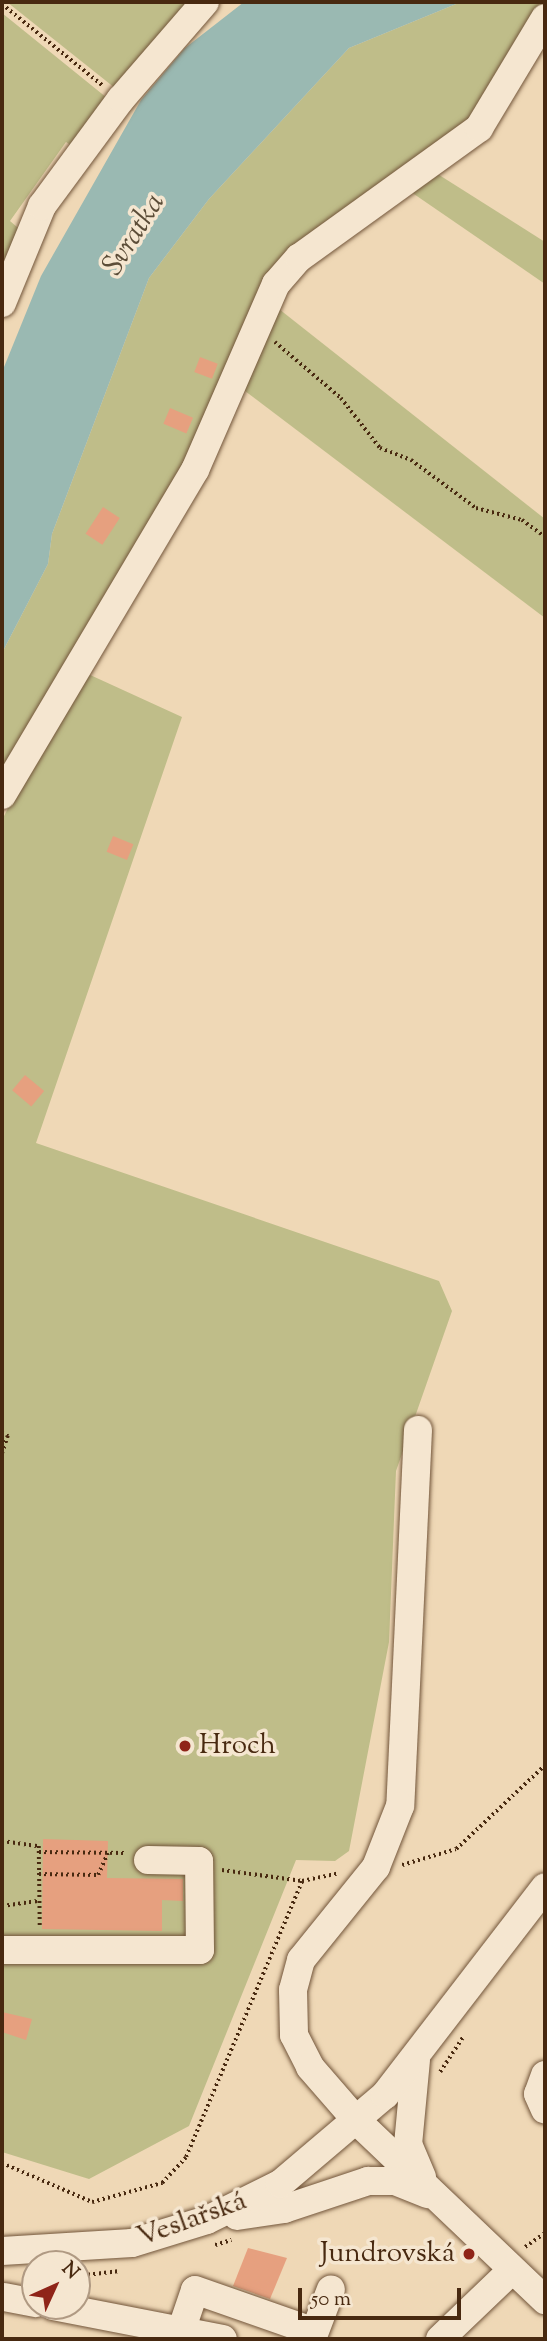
<!DOCTYPE html>
<meta charset="utf-8">
<style>
body{margin:0}
#map{position:relative;width:547px;height:2341px;overflow:hidden;background:#efd8b6;font-family:"Sorts Mill Goudy",serif}
div>[style]{position:absolute}
.green>*{inset:0;background:#bfbd89}
.water>*{inset:0;background:#9ab9b2}
.building>*{inset:0;background:#e6a07f;transform-origin:0 0}
.path>*{height:3.5px;margin-top:-1.75px;transform-origin:0;background:repeating-linear-gradient(90deg,#482910 0 2px,transparent 0 5.5px)}
.roads{filter:drop-shadow(0 0 2px #72553a) drop-shadow(0 0 2px #72553a)}
.minor>*{height:28px;margin:-14px;padding:0 14px;transform-origin:14px;border-radius:14px;background:#f5e6d0}
.dots>*{width:19px;height:19px;translate:-50% -50%;box-sizing:border-box;border:4px solid #f5e6d0;border-radius:50%}
span{translate:-50% -50%;white-space:nowrap;text-align:center;line-height:1.15;-webkit-text-stroke:7px #f5e6d0;paint-order:stroke}
.poi-label{font-size:28px;color:#482910}
.left{translate:0 -50%;text-align:left}
.right{translate:-100% -50%;text-align:right}
.street-label{font-size:28px;color:#482910}
.water-label{font-size:30px;color:#5c4d38;font-style:italic}
.frame{position:absolute;inset:0;border:4px solid #482910;pointer-events:none}
.north{position:absolute;left:21px;top:2250px;width:70px;height:70px;box-sizing:border-box;background:#f5e6d0;border:2px solid #b09a83;border-radius:50%;rotate:45deg;font-size:19px;font-weight:700;line-height:28px;text-align:center;color:#482910}
.north::after{content:'';display:block;margin:auto;width:24px;height:32px;background:#8f2418;clip-path:polygon(50% 0,100% 100%,50% 72%,0 100%)}
.scale{position:absolute;left:298px;top:2288px;width:163px;height:32px;box-sizing:border-box;border:4px solid #482910;border-top:0;padding-left:9px;font-size:21px;line-height:24px;white-space:nowrap;color:#482910;-webkit-text-stroke:5px #f5e6d0;paint-order:stroke}
</style>
<div id="map">
<div class="green">
<i style="clip-path:polygon(7px 2px,199px 2px,120px 92px)"></i>
<i style="clip-path:polygon(461px 2px,545px 2px,545px 7px,475px 123px,327px 221px,2px 769px,2px 653px,48px 564px,52px 534px,149px 278px,209px 199px,349px 48px)"></i>
<i style="clip-path:polygon(2px 13px,112px 102px,75px 148px,66px 142px,10px 221px,24px 233px,2px 286px)"></i>
<i style="clip-path:polygon(436px 173px,545px 242px,545px 284px,411px 192px)"></i>
<i style="clip-path:polygon(279px 309px,545px 519px,545px 618px,241px 388px)"></i>
<i style="clip-path:polygon(88px 674px,182px 717px,36px 1143px,439px 1281px,452px 1311px,396px 1471px,389px 1642px,349px 1851px,335px 1861px,296px 1860px,189px 2126px,89px 2179px,2px 2152px,2px 820px,46px 733px)"></i>
</div>
<div class="water">
<i style="clip-path:polygon(244px 2px,461px 2px,349px 48px,209px 199px,149px 278px,52px 534px,48px 564px,2px 653px,2px 372px,41px 276px,141px 100px,185px 48px)"></i>
</div>
<div class="building">
<i style="left:200px;top:357px;width:19px;height:16px;rotate:21deg"></i>
<i style="left:170px;top:408px;width:25px;height:17px;rotate:23deg"></i>
<i style="left:103px;top:507px;width:20px;height:32px;rotate:33deg"></i>
<i style="left:113px;top:836px;width:22px;height:17px;rotate:22deg"></i>
<i style="left:25px;top:1075px;width:25px;height:20px;rotate:40deg"></i>
<i style="clip-path:polygon(43px 1839px,108px 1841px,107px 1878px,183px 1879px,183px 1901px,162px 1900px,162px 1931px,42px 1929px)"></i>
<i style="clip-path:polygon(2px 2012px,32px 2019px,26px 2040px,2px 2032px)"></i>
<i style="clip-path:polygon(248px 2248px,287px 2258px,270px 2299px,233px 2286px)"></i>
</div>
<div class="path">
<i style="left:2px;top:4px;width:129px;rotate:39deg"></i>
<i style="left:275px;top:342px;width:87px;rotate:40.3deg"></i>
<i style="left:341px;top:398px;width:63px;rotate:52deg"></i>
<i style="left:380px;top:448px;width:33px;rotate:21deg"></i>
<i style="left:411px;top:460px;width:81px;rotate:36.4deg"></i>
<i style="left:476px;top:508px;width:48px;rotate:14.6deg"></i>
<i style="left:522px;top:520px;width:29px;rotate:36deg"></i>
<i style="left:2px;top:1433px;width:7px;rotate:27deg"></i>
<i style="left:8px;top:1436px;width:19px;rotate:108deg"></i>
<i style="left:2px;top:1841px;width:37px;rotate:8deg"></i>
<i style="left:39px;top:1846px;width:81px;rotate:89.3deg"></i>
<i style="left:39px;top:1852px;width:86px;rotate:0.7deg"></i>
<i style="left:402px;top:1865px;width:56px;rotate:-16.5deg"></i>
<i style="left:456px;top:1849px;width:122px;rotate:-43.3deg"></i>
<i style="left:222px;top:1870px;width:81px;rotate:7.8deg"></i>
<i style="left:302px;top:1881px;width:38px;rotate:-12deg"></i>
<i style="left:39px;top:1874px;width:59px;rotate:1deg"></i>
<i style="left:98px;top:1875px;width:24px;rotate:-66deg"></i>
<i style="left:2px;top:1906px;width:36px;rotate:-8deg"></i>
<i style="left:2px;top:1986px;width:7px;rotate:90deg"></i>
<i style="left:440px;top:2072px;width:42px;rotate:-56.7deg"></i>
<i style="left:2px;top:2163px;width:98px;rotate:23.4deg"></i>
<i style="left:92px;top:2202px;width:73px;rotate:-15.2deg"></i>
<i style="left:162px;top:2183px;width:35px;rotate:-47deg"></i>
<i style="left:186px;top:2157px;width:299px;rotate:-67.2deg"></i>
<i style="left:215px;top:2245px;width:17px;rotate:-17deg"></i>
<i style="left:525px;top:2247px;width:24px;rotate:-35deg"></i>
<i style="left:77px;top:2276px;width:43px;rotate:-6.6deg"></i>
</div>
<div class="roads">
<div class="minor">
<i style="left:2px;top:303px;width:105px;rotate:-67.6deg"></i>
<i style="left:42px;top:206px;width:133px;rotate:-53.6deg"></i>
<i style="left:121px;top:99px;width:128px;rotate:-49.1deg"></i>
<i style="left:2px;top:795px;width:378px;rotate:-59.3deg"></i>
<i style="left:195px;top:470px;width:203px;rotate:-66.5deg"></i>
<i style="left:276px;top:284px;width:35px;rotate:-49deg"></i>
<i style="left:299px;top:258px;width:222px;rotate:-35.8deg"></i>
<i style="left:479px;top:128px;width:128px;rotate:-59deg"></i>
<i style="left:418px;top:1430px;width:376px;rotate:92.7deg"></i>
<i style="left:400px;top:1806px;width:66px;rotate:111.5deg"></i>
<i style="left:376px;top:1867px;width:119px;rotate:128.9deg"></i>
<i style="left:301px;top:1960px;width:31px;rotate:105deg"></i>
<i style="left:293px;top:1990px;width:45px;rotate:88.7deg"></i>
<i style="left:294px;top:2035px;width:36px;rotate:63deg"></i>
<i style="left:310px;top:2067px;width:72px;rotate:49deg"></i>
<i style="left:357px;top:2121px;width:260px;rotate:43.6deg"></i>
<i style="left:2px;top:1950px;width:198px"></i>
<i style="left:200px;top:1950px;width:89px;rotate:-90.6deg"></i>
<i style="left:199px;top:1861px;width:51px;rotate:-178.9deg"></i>
<i style="left:416px;top:2060px;width:84px;rotate:95.4deg"></i>
<i style="left:408px;top:2144px;width:36px;rotate:67deg"></i>
<i style="left:545px;top:2075px;width:20px;rotate:110deg"></i>
<i style="left:538px;top:2094px;width:17px;rotate:66deg"></i>
<i style="left:237px;top:2216px;width:48px;rotate:-8.5deg"></i>
<i style="left:284px;top:2209px;width:89px;rotate:-18.4deg"></i>
<i style="left:368px;top:2181px;width:27px"></i>
<i style="left:395px;top:2181px;width:35px;rotate:22deg"></i>
<i style="left:2px;top:2251px;width:130px;rotate:-3.5deg"></i>
<i style="left:132px;top:2243px;width:78px;rotate:-17deg"></i>
<i style="left:207px;top:2220px;width:81px;rotate:-26.3deg"></i>
<i style="left:280px;top:2184px;width:138px;rotate:-40.3deg"></i>
<i style="left:385px;top:2095px;width:262px;rotate:-52.4deg"></i>
<i style="left:4px;top:2297px;width:32px;rotate:11deg"></i>
<i style="left:53px;top:2306px;width:173px;rotate:11deg"></i>
<i style="left:181px;top:2331px;width:43px;rotate:-71.1deg"></i>
<i style="left:195px;top:2290px;width:124px;rotate:19.3deg"></i>
<i style="left:312px;top:2339px;width:53px;rotate:-69.2deg"></i>
<i style="left:440px;top:2339px;width:100px;rotate:-43.8deg"></i>
</div>
</div>
<div class="dots">
<i style="left:185px;top:1746px;background:#8f2418"></i>
<i style="left:469px;top:2254px;background:#8f2418"></i>
</div>
<div class="poi-label">
<span class="left" style="left:199px;top:1746px">Hroch</span>
<span class="right" style="left:455px;top:2254px">Jundrovská</span>
</div>
<div class="street-label">
<span style="left:192px;top:2220px;rotate:-20deg">Veslařská</span>
</div>
<div class="water-label">
<span style="left:135px;top:235px;rotate:-58deg">Svratka</span>
</div>
<div class="frame"></div>
<div class="north">N</div>
<div class="scale">50 m</div>
</div>
